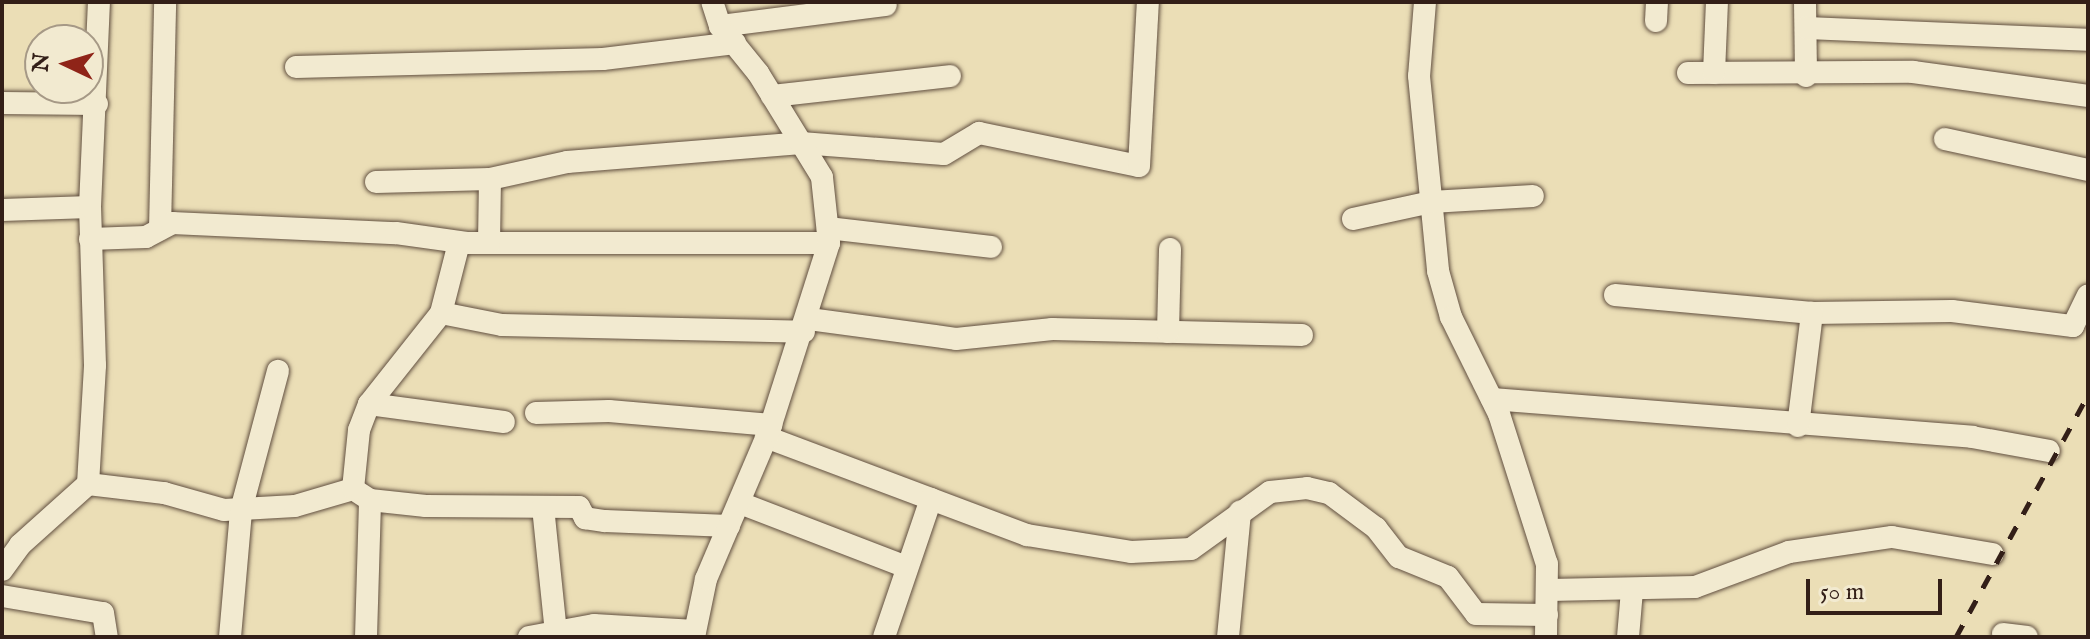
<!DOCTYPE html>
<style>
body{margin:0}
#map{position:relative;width:2090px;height:639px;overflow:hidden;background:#ebdeb6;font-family:"IM FELL English",serif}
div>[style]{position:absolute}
.roads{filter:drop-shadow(0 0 2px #614f40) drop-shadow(0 0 2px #614f40)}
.minor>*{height:22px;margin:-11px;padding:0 11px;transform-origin:11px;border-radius:11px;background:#f2ead0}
.rail>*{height:5px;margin-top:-2.5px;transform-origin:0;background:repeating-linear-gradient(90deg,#331f18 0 14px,transparent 0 28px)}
span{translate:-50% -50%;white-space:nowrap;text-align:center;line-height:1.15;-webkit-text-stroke:6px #f2ead0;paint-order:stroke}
.frame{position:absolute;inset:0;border:4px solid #331f18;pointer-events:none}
.north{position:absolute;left:24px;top:24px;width:80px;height:80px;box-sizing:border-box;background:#f2ead0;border:2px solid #a69986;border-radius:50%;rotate:274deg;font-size:22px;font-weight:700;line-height:32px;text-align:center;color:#331f18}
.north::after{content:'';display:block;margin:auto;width:28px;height:36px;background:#8f2418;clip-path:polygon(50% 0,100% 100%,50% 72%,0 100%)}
.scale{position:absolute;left:1806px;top:579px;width:136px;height:36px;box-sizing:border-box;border:4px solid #331f18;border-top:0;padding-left:10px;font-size:24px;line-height:28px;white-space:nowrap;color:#331f18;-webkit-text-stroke:6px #f2ead0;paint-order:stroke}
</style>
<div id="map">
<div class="roads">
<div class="minor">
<i style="left:1425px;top:2px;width:74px;rotate:94.6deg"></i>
<i style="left:1419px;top:76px;width:196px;rotate:84.4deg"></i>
<i style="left:1438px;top:271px;width:48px;rotate:74.2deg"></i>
<i style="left:1451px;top:317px;width:108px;rotate:63.7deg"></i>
<i style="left:1499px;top:414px;width:157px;rotate:72.3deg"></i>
<i style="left:1547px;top:564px;width:73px;rotate:90.8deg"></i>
<i style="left:1805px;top:2px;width:74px;rotate:89.2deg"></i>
<i style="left:1656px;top:21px;width:19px;rotate:-87deg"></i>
<i style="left:720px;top:26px;width:167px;rotate:-7.2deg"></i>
<i style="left:1806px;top:28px;width:282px;rotate:2.4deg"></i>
<i style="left:296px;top:67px;width:307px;rotate:-1.5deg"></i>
<i style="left:603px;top:59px;width:133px;rotate:-6.9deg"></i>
<i style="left:1688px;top:73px;width:225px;rotate:-0.3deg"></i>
<i style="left:1913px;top:72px;width:177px;rotate:7.8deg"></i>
<i style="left:1714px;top:73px;width:71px;rotate:-87.6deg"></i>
<i style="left:772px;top:96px;width:179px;rotate:-6.4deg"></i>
<i style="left:2px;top:103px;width:95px;rotate:0.6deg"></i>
<i style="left:1945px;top:139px;width:146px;rotate:12.2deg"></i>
<i style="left:376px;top:182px;width:114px;rotate:-1.5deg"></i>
<i style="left:490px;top:179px;width:79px;rotate:-12.4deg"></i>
<i style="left:567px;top:162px;width:235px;rotate:-4.6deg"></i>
<i style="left:801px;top:143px;width:143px;rotate:4.4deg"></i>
<i style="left:944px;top:154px;width:41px;rotate:-31deg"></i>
<i style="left:979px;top:133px;width:163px;rotate:11.7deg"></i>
<i style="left:1139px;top:166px;width:164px;rotate:-86.9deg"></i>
<i style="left:2px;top:210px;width:88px;rotate:-2deg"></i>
<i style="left:1353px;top:219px;width:80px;rotate:-12.3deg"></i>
<i style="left:1431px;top:202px;width:102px;rotate:-3.4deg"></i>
<i style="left:828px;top:228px;width:164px;rotate:6.6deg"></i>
<i style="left:160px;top:229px;width:227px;rotate:-88.7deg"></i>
<i style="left:90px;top:239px;width:56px;rotate:-2deg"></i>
<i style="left:146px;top:237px;width:30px;rotate:-28deg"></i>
<i style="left:172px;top:223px;width:224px;rotate:2.6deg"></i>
<i style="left:396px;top:233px;width:73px;rotate:7.9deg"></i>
<i style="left:489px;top:243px;width:340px"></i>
<i style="left:1615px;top:295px;width:198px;rotate:5.2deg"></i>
<i style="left:1812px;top:313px;width:140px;rotate:-0.8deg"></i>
<i style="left:1952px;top:311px;width:122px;rotate:7.1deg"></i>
<i style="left:2073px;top:326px;width:34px;rotate:-64deg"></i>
<i style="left:441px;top:313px;width:62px;rotate:11.1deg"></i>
<i style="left:502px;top:325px;width:302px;rotate:1.3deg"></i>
<i style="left:809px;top:319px;width:148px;rotate:7.7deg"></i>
<i style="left:956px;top:339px;width:97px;rotate:-5.9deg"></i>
<i style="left:1052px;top:329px;width:250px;rotate:1.4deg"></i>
<i style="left:1168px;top:332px;width:83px;rotate:-88.6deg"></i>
<i style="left:1492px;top:399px;width:482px;rotate:4.5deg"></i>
<i style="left:1972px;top:437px;width:78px;rotate:10.3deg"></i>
<i style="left:369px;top:404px;width:136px;rotate:7.6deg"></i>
<i style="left:536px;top:413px;width:73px;rotate:-1.6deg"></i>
<i style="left:609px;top:411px;width:163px;rotate:4.9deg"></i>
<i style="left:1798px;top:426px;width:114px;rotate:-82.9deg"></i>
<i style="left:766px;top:437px;width:279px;rotate:20.6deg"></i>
<i style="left:1027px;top:535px;width:105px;rotate:9.3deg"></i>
<i style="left:1131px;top:552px;width:60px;rotate:-2.9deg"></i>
<i style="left:1191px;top:549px;width:97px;rotate:-35.8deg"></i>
<i style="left:1270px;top:492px;width:37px;rotate:-6deg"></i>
<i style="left:1307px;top:488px;width:23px;rotate:13deg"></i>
<i style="left:1329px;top:493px;width:59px;rotate:36.7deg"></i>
<i style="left:1376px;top:528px;width:37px;rotate:52deg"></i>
<i style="left:1399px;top:557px;width:53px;rotate:22.2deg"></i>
<i style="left:1448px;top:577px;width:46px;rotate:52.9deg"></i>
<i style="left:1476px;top:614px;width:71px;rotate:0.8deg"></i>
<i style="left:88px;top:484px;width:77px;rotate:6.8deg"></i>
<i style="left:164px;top:493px;width:62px;rotate:15.8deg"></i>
<i style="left:224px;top:510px;width:71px;rotate:-3.2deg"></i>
<i style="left:295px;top:506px;width:60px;rotate:-16.3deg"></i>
<i style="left:370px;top:500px;width:56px;rotate:6.1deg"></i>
<i style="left:426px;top:506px;width:153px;rotate:0.4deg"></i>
<i style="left:579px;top:507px;width:13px;rotate:61deg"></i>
<i style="left:585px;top:518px;width:20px;rotate:9deg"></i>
<i style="left:605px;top:521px;width:124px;rotate:2.3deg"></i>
<i style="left:740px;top:503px;width:179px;rotate:21deg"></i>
<i style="left:543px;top:507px;width:127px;rotate:84.1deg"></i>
<i style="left:2px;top:570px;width:31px;rotate:-54deg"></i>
<i style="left:20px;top:545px;width:91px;rotate:-41.9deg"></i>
<i style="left:88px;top:484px;width:119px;rotate:-86.6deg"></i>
<i style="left:95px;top:365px;width:158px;rotate:-91.8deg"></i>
<i style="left:90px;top:207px;width:205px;rotate:-87.5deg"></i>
<i style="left:1549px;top:590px;width:146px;rotate:-1.2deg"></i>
<i style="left:1695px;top:587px;width:100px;rotate:-20.4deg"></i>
<i style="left:1789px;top:552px;width:104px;rotate:-8.3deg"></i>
<i style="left:1892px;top:537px;width:102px;rotate:9.6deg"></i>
<i style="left:2px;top:596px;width:102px;rotate:9.6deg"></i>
<i style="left:103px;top:613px;width:24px;rotate:81deg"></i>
<i style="left:2003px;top:634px;width:24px;rotate:7deg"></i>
<i style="left:230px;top:637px;width:127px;rotate:-85deg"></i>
<i style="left:241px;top:510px;width:144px;rotate:-75.1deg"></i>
<i style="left:366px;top:637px;width:137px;rotate:-88.3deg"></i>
<i style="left:370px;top:500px;width:20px;rotate:-147deg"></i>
<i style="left:353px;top:489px;width:59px;rotate:-84.2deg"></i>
<i style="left:359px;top:430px;width:28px;rotate:-69deg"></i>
<i style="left:369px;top:404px;width:116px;rotate:-51.6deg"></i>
<i style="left:441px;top:313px;width:72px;rotate:-75.6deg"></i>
<i style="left:459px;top:243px;width:30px"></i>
<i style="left:489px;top:243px;width:64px;rotate:-89.1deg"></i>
<i style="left:529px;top:637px;width:66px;rotate:-10.5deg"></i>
<i style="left:594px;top:625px;width:101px;rotate:3.4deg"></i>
<i style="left:694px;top:637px;width:59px;rotate:-78.3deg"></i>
<i style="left:706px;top:579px;width:161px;rotate:-66.9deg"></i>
<i style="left:769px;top:431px;width:197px;rotate:-72.3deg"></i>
<i style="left:829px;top:243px;width:66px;rotate:-96.1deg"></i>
<i style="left:822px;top:177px;width:122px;rotate:-121.6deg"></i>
<i style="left:758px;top:73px;width:60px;rotate:-129deg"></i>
<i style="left:720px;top:26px;width:25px;rotate:-108deg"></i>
<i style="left:884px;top:637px;width:146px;rotate:-71.2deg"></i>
<i style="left:1228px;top:637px;width:126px;rotate:-84.5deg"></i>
<i style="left:1628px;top:637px;width:47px;rotate:-85.1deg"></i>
</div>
</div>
<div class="rail">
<i style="left:1956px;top:637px;width:276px;rotate:-61.4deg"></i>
</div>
<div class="frame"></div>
<div class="north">N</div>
<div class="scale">50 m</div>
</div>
